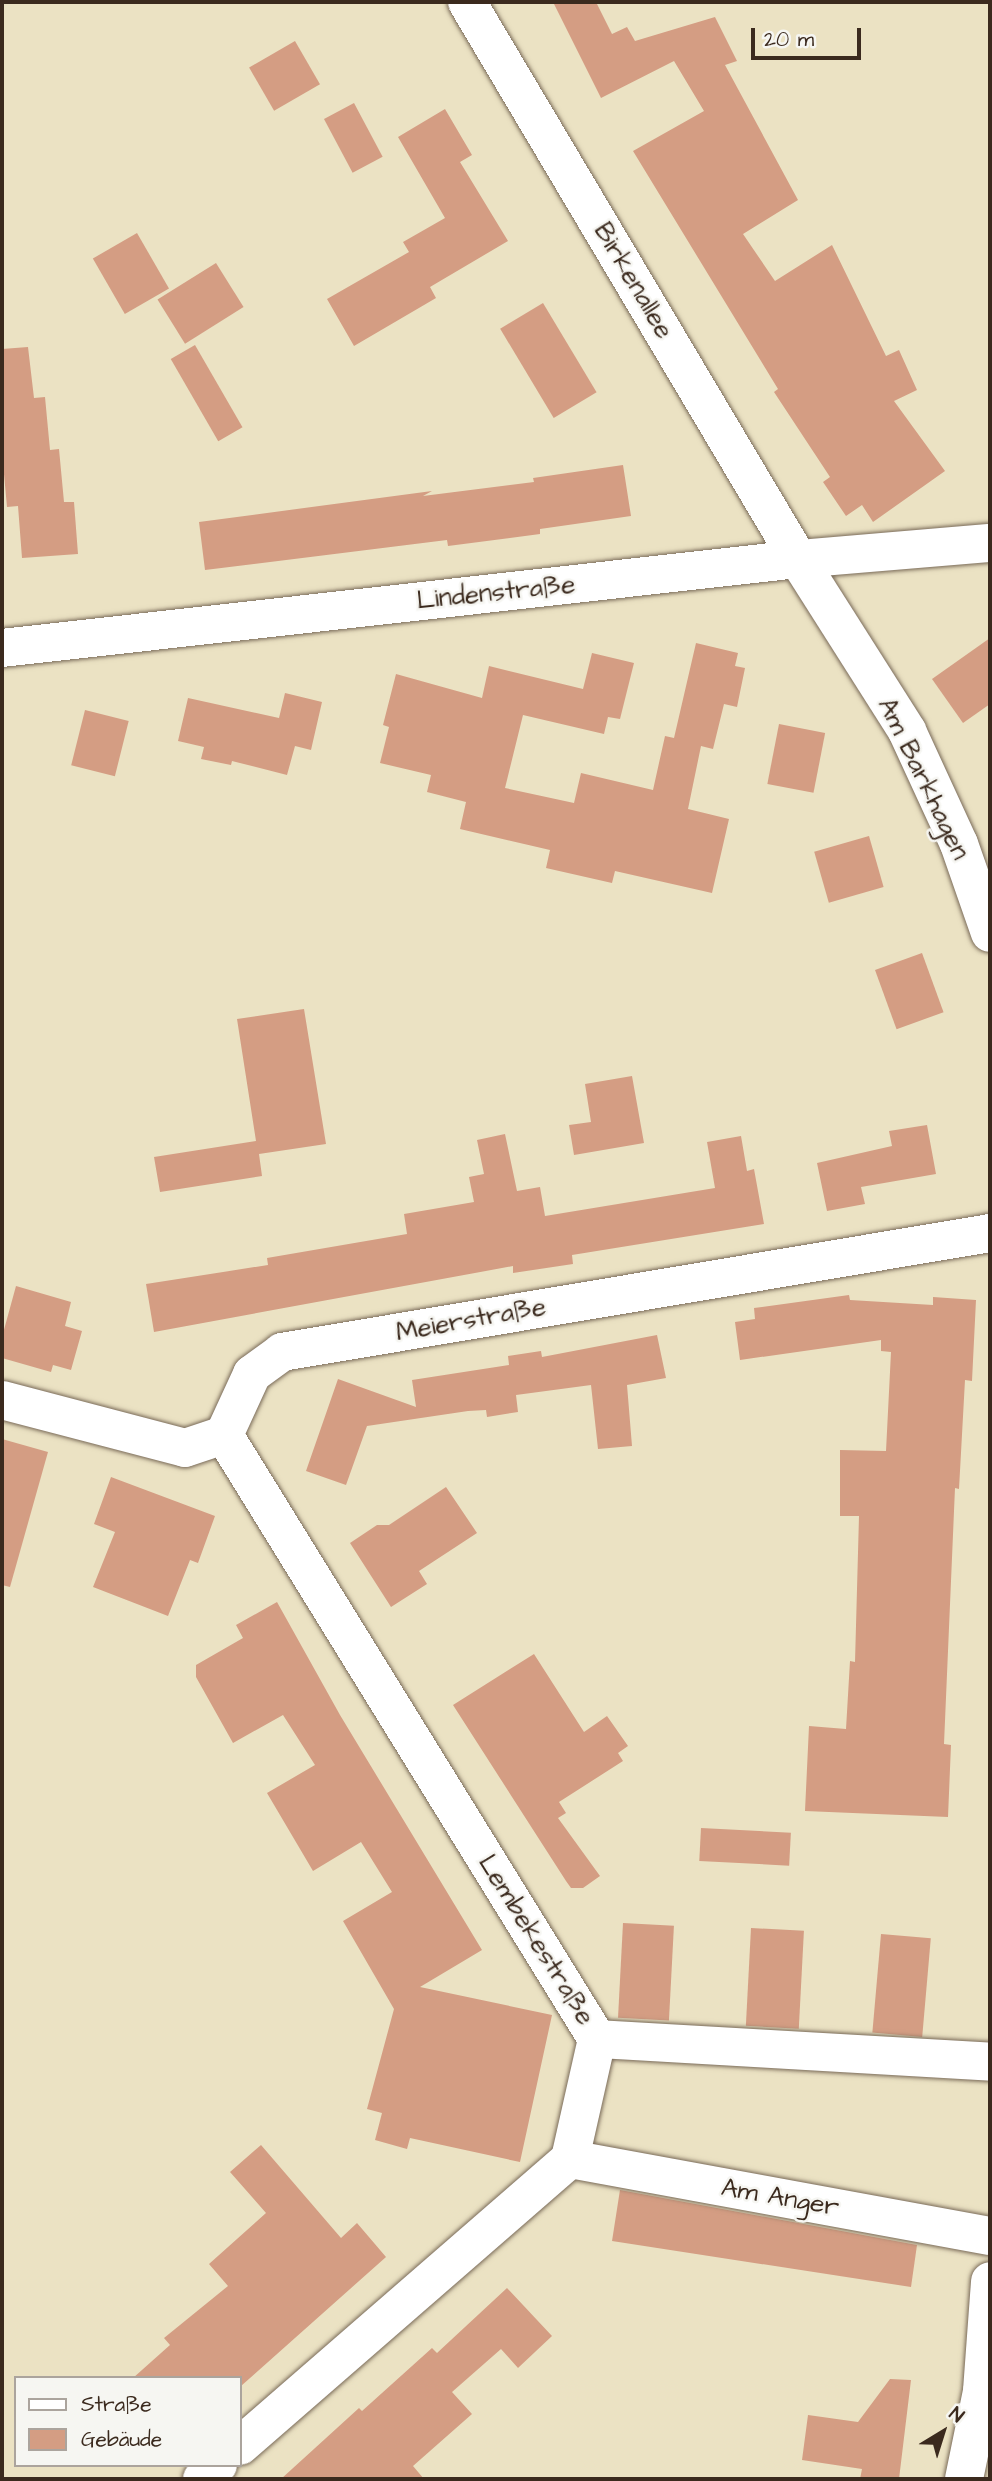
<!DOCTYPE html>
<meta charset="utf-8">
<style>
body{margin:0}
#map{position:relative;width:992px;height:2481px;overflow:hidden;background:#ebe2c3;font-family:"Architects Daughter",sans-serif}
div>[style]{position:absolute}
.building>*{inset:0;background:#d49d83;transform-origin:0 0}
.roads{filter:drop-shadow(0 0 2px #796a58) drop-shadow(0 0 2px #796a58)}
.minor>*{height:38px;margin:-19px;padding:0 19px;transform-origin:19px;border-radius:19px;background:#fff}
span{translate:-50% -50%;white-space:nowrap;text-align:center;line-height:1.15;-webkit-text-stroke:5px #f6f6f2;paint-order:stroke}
.street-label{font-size:26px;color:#3b2a1e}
.frame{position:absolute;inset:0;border:4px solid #3b2a1e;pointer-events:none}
.legend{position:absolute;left:14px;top:2376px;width:228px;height:91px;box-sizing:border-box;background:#f6f6f2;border:2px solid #aba49d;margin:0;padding:9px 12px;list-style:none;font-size:21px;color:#3b2a1e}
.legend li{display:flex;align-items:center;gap:14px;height:35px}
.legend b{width:35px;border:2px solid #aba49d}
.north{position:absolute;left:908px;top:2397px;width:70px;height:70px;-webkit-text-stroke:5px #f6f6f2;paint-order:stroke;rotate:38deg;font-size:19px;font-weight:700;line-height:28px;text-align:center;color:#3b2a1e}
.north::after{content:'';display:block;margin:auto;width:24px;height:32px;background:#3b2a1e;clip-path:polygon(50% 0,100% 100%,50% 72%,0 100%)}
.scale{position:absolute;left:751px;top:28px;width:110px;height:32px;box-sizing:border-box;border:4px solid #3b2a1e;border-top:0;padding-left:9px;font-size:21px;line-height:24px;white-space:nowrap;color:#3b2a1e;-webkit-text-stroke:5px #f6f6f2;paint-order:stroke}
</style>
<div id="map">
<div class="building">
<i style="clip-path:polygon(553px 2px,596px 2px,612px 34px,627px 27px,635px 41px,715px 17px,737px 61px,725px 65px,798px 200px,743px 234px,775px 281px,832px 245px,886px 356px,899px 350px,917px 390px,894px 401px,945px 471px,873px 522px,862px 505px,846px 516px,823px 482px,830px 477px,774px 392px,778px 389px,633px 151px,704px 111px,674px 61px,601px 98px)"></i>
<i style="left:295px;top:41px;width:50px;height:53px;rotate:60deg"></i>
<i style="left:354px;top:103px;width:61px;height:34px;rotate:62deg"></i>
<i style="clip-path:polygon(445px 109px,472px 155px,460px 162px,508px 241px,430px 287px,436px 298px,354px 346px,327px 299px,409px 252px,403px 242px,445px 218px,398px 137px)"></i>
<i style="left:137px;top:233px;width:64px;height:51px;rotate:60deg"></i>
<i style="left:216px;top:263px;width:52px;height:69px;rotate:58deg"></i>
<i style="left:543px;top:303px;width:104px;height:50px;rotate:59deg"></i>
<i style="left:195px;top:345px;width:95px;height:28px;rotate:60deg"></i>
<i style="clip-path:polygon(28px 347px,34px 398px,45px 397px,50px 450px,59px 449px,64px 502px,74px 502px,78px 554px,22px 558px,18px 506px,7px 507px,2px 452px,2px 349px)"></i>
<i style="clip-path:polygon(623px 465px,631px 516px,540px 529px,540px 534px,448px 546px,447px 540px,205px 570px,199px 522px,432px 491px,423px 496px,534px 482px,533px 478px)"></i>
<i style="clip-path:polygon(990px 638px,990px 704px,963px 723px,932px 679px)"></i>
<i style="clip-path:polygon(696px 643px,738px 653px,735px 666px,745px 668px,737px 707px,724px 704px,713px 749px,701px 746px,688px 809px,729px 819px,712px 893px,615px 871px,612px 883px,546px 868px,550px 850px,460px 829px,466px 802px,427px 792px,431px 775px,380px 763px,389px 727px,383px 725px,396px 674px,482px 698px,489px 666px,583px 689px,592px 653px,634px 663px,620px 719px,608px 717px,604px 734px,523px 715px,505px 788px,574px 803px,581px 773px,653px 790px,665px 736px,674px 738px)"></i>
<i style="clip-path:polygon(285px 693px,322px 702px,311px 750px,295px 746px,287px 775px,232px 761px,231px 765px,201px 759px,204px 747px,178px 741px,188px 698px,279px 718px)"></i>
<i style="left:85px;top:710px;width:45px;height:57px;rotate:14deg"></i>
<i style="left:779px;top:724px;width:47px;height:61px;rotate:11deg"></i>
<i style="left:869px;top:836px;width:53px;height:57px;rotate:74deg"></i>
<i style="left:922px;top:953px;width:63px;height:50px;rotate:70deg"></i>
<i style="clip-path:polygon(304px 1009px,326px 1144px,259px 1154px,262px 1176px,160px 1192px,154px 1157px,256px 1141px,237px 1019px)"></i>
<i style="clip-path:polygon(632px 1076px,644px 1143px,574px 1155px,569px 1125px,591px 1122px,585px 1084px)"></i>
<i style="clip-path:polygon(927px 1125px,936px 1174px,861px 1187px,865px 1204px,827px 1211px,817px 1163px,892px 1146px,889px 1131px)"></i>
<i style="clip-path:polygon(505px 1134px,517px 1191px,540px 1187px,545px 1216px,715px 1188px,707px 1142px,741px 1136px,747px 1171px,754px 1169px,764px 1224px,572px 1255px,573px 1264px,513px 1273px,513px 1266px,154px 1332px,146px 1284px,268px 1265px,267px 1258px,407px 1234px,404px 1214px,474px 1202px,469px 1177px,484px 1174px,477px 1140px)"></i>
<i style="clip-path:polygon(16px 1286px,71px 1302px,65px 1326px,82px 1331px,71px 1370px,53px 1365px,51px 1372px,2px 1358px,2px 1337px)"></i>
<i style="clip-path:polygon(849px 1295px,850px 1300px,933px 1305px,933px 1297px,976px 1300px,972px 1381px,965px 1380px,959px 1489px,955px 1488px,944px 1744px,951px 1745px,948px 1817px,805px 1811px,809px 1726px,846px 1729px,850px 1661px,855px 1662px,859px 1516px,840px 1516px,840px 1450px,886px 1451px,891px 1352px,881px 1351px,881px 1340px,740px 1360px,735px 1322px,755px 1319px,754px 1308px)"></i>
<i style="clip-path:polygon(657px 1335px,666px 1378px,627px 1385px,632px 1446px,598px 1449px,591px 1385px,516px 1395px,518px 1412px,487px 1417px,486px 1410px,468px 1411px,367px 1426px,346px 1485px,306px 1471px,338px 1379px,416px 1407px,412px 1380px,509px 1365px,508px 1356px,541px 1351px,542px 1357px)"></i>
<i style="clip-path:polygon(2px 1439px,48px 1452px,10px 1587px,2px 1585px)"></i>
<i style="clip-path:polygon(111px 1477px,215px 1516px,198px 1563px,190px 1560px,168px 1616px,93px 1587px,115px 1532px,94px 1524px)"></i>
<i style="clip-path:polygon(446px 1487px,477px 1533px,419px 1571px,427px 1584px,391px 1607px,350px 1543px,377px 1525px,389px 1525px)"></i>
<i style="clip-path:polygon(277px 1602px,340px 1715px,482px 1950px,420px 1987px,552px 2015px,520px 2162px,410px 2138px,407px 2149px,375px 2140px,382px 2113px,367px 2109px,394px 2009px,343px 1921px,392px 1892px,361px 1842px,313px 1871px,267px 1793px,315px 1765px,283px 1715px,233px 1743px,196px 1677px,196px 1665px,243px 1638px,236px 1625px)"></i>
<i style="clip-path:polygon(534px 1654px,584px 1732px,607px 1716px,628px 1746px,618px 1753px,623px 1761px,559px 1802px,566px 1813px,558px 1818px,600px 1876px,583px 1888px,571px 1888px,566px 1881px,453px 1705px)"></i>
<i style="left:701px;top:1828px;width:90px;height:33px;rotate:3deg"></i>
<i style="left:623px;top:1923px;width:51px;height:95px;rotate:3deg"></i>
<i style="left:751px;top:1928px;width:53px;height:98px;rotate:3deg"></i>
<i style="left:881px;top:1934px;width:50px;height:99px;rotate:5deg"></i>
<i style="clip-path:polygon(261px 2145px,341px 2238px,357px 2223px,386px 2257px,241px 2386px,240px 2378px,133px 2378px,170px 2345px,164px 2338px,228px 2286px,209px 2264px,266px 2213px,230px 2172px)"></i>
<i style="clip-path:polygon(620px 2190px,917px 2245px,911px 2287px,612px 2241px)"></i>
<i style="clip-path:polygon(507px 2288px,552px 2336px,518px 2368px,501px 2349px,452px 2392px,472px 2414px,413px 2466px,424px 2479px,281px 2479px,359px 2408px,362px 2411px,432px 2348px,437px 2353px)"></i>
<i style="clip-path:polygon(890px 2379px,911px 2380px,899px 2479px,860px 2479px,862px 2469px,802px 2460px,808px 2415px,858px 2422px)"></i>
</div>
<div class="roads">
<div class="minor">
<i style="left:467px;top:2px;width:648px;rotate:59.28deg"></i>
<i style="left:798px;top:559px;width:204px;rotate:57.6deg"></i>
<i style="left:907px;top:731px;width:124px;rotate:65.3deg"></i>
<i style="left:959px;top:844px;width:94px;rotate:70.8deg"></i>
<i style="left:2px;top:648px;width:801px;rotate:-6.38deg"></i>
<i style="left:798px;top:559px;width:193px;rotate:-4.8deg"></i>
<i style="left:2px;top:1400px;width:189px;rotate:14.7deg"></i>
<i style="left:185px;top:1448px;width:41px;rotate:-18.4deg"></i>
<i style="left:224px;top:1435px;width:67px;rotate:-65.3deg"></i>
<i style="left:252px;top:1374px;width:37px;rotate:-36deg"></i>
<i style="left:282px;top:1352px;width:718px;rotate:-9.54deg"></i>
<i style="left:224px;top:1435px;width:710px;rotate:58.3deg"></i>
<i style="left:597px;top:2039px;width:123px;rotate:102.7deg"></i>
<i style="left:570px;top:2159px;width:437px;rotate:139deg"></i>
<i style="left:597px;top:2039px;width:394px;rotate:3.3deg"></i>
<i style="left:570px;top:2159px;width:427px;rotate:10.4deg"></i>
<i style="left:202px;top:2479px;width:21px;rotate:-41deg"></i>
<i style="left:964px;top:2479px;width:90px;rotate:-78.4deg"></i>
<i style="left:982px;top:2391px;width:110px;rotate:-85.8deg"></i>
</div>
</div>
<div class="street-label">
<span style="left:633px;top:281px;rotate:59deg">Birkenallee</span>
<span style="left:496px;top:593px;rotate:-6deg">Lindenstraße</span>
<span style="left:923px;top:779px;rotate:64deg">Am Barkhagen</span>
<span style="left:471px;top:1320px;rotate:-10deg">Meierstraße</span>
<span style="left:536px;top:1940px;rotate:58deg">Lembekestraße</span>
<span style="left:780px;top:2198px;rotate:10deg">Am Anger</span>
</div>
<div class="frame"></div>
<ul class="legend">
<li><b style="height:9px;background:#fff"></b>Straße</li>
<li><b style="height:19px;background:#d49d83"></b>Gebäude</li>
</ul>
<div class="north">N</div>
<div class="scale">20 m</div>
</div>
